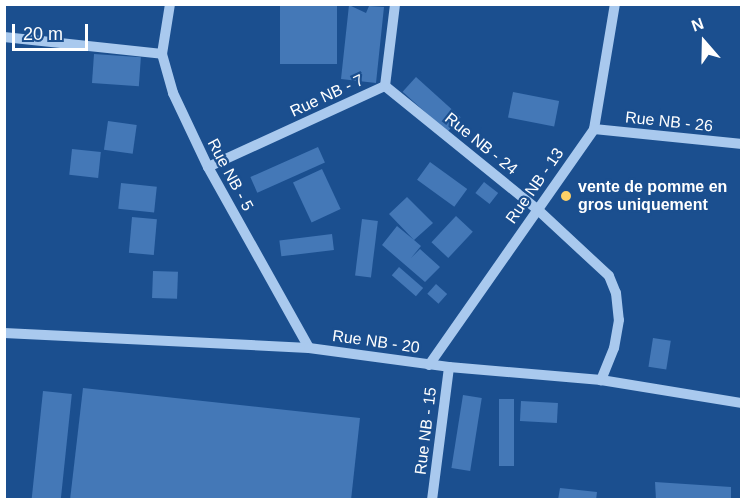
<!DOCTYPE html>
<style>
body{margin:0}
#map{position:relative;width:746px;height:504px;overflow:hidden;background:#1b4f8f;font-family:Arial,sans-serif}
div>[style]{position:absolute}
.building>*{inset:0;background:#4478b7;transform-origin:0 0}
.minor>*{height:10px;margin:-5px;padding:0 5px;transform-origin:5px;border-radius:5px;background:#a9c9ee}
.dots>*{width:16px;height:16px;translate:-50% -50%;box-sizing:border-box;border:3px solid #1b4f8f;border-radius:50%}
span{translate:-50% -50%;white-space:nowrap;text-align:center;line-height:1.15;-webkit-text-stroke:4.5px #1b4f8f;paint-order:stroke}
.street-label{font-size:16px;color:#fff}
.poi-label{font-size:16px;color:#fff;font-weight:700}
.left{translate:0 -50%;text-align:left}
.frame{position:absolute;inset:0;border:6px solid #fff;pointer-events:none}
.north{position:absolute;left:674px;top:12px;width:60px;height:60px;-webkit-text-stroke:4px #1b4f8f;paint-order:stroke;rotate:340deg;font-size:16px;font-weight:700;line-height:24px;text-align:center;color:#fff}
.north::after{content:'';display:block;margin:auto;width:21px;height:27px;background:#fff;clip-path:polygon(50% 0,100% 100%,50% 72%,0 100%)}
.scale{position:absolute;left:12px;top:24px;width:76px;height:27px;box-sizing:border-box;border:3px solid #fff;border-top:0;padding-left:8px;font-size:18px;line-height:21px;white-space:nowrap;color:#fff;-webkit-text-stroke:4px #1b4f8f;paint-order:stroke}
</style>
<div id="map">
<div class="building">
<i style="left:280px;top:4px;width:57px;height:60px"></i>
<i style="clip-path:polygon(349px 5px,366px 13px,369px 6px,384px 7px,376px 83px,341px 79px)"></i>
<i style="left:94px;top:54px;width:47px;height:29px;rotate:4deg"></i>
<i style="left:416px;top:77px;width:60px;height:20px;rotate:42deg"></i>
<i style="left:513px;top:92px;width:47px;height:26px;rotate:11deg"></i>
<i style="left:108px;top:121px;width:29px;height:29px;rotate:8deg"></i>
<i style="left:318px;top:147px;width:17px;height:74px;rotate:66deg"></i>
<i style="left:72px;top:149px;width:29px;height:26px;rotate:6deg"></i>
<i style="left:430px;top:162px;width:46px;height:22px;rotate:36deg"></i>
<i style="left:322px;top:169px;width:44px;height:32px;rotate:65deg"></i>
<i style="left:484px;top:182px;width:18px;height:14px;rotate:38deg"></i>
<i style="left:121px;top:183px;width:36px;height:26px;rotate:6deg"></i>
<i style="clip-path:polygon(407px 197px,433px 223px,414px 240px,421px 246px,411px 258px,420px 249px,440px 267px,425px 282px,382px 245px,397px 226px,414px 240px,389px 214px)"></i>
<i style="left:456px;top:216px;width:23px;height:36px;rotate:43deg"></i>
<i style="left:132px;top:217px;width:25px;height:36px;rotate:5deg"></i>
<i style="left:362px;top:219px;width:16px;height:57px;rotate:7deg"></i>
<i style="left:332px;top:234px;width:16px;height:53px;rotate:83deg"></i>
<i style="left:399px;top:267px;width:32px;height:11px;rotate:41deg"></i>
<i style="left:153px;top:271px;width:25px;height:27px;rotate:2deg"></i>
<i style="left:436px;top:284px;width:15px;height:13px;rotate:42deg"></i>
<i style="left:653px;top:338px;width:18px;height:29px;rotate:9deg"></i>
<i style="clip-path:polygon(83px 388px,360px 418px,351px 500px,70px 500px)"></i>
<i style="left:43px;top:391px;width:29px;height:110px;rotate:6deg"></i>
<i style="left:463px;top:395px;width:19px;height:74px;rotate:9deg"></i>
<i style="left:499px;top:399px;width:15px;height:67px"></i>
<i style="left:521px;top:401px;width:37px;height:20px;rotate:3deg"></i>
<i style="clip-path:polygon(655px 482px,731px 487px,731px 500px,656px 500px)"></i>
<i style="clip-path:polygon(560px 488px,597px 492px,596px 500px,558px 500px)"></i>
</div>
<div class="minor">
<i style="left:170px;top:4px;width:51px;rotate:99.1deg"></i>
<i style="left:162px;top:54px;width:41px;rotate:74.2deg"></i>
<i style="left:173px;top:93px;width:82px;rotate:64.7deg"></i>
<i style="left:208px;top:167px;width:207px;rotate:60.8deg"></i>
<i style="left:4px;top:37px;width:159px;rotate:6.1deg"></i>
<i style="left:385px;top:86px;width:196px;rotate:39deg"></i>
<i style="left:537px;top:209px;width:98px;rotate:42.9deg"></i>
<i style="left:609px;top:276px;width:18px;rotate:68deg"></i>
<i style="left:616px;top:293px;width:27px;rotate:84deg"></i>
<i style="left:619px;top:320px;width:28px;rotate:100deg"></i>
<i style="left:614px;top:348px;width:35px;rotate:112deg"></i>
<i style="left:594px;top:129px;width:149px;rotate:5.8deg"></i>
<i style="left:208px;top:167px;width:195px;rotate:-24.6deg"></i>
<i style="left:385px;top:86px;width:83px;rotate:-83deg"></i>
<i style="left:4px;top:333px;width:305px;rotate:2.8deg"></i>
<i style="left:309px;top:348px;width:141px;rotate:7.7deg"></i>
<i style="left:449px;top:367px;width:153px;rotate:4.9deg"></i>
<i style="left:601px;top:380px;width:143px;rotate:9.3deg"></i>
<i style="left:429px;top:365px;width:288px;rotate:-55deg"></i>
<i style="left:594px;top:129px;width:127px;rotate:-80.5deg"></i>
<i style="left:432px;top:500px;width:134px;rotate:-82.7deg"></i>
</div>
<div class="dots">
<i style="left:566px;top:196px;background:#ffd166"></i>
</div>
<div class="street-label">
<span style="left:327px;top:96px;rotate:-25deg">Rue NB - 7</span>
<span style="left:669px;top:122px;rotate:6deg">Rue NB - 26</span>
<span style="left:481px;top:144px;rotate:39deg">Rue NB - 24</span>
<span style="left:230px;top:175px;rotate:62deg">Rue NB - 5</span>
<span style="left:535px;top:186px;rotate:-55deg">Rue NB - 13</span>
<span style="left:376px;top:342px;rotate:8deg">Rue NB - 20</span>
<span style="left:426px;top:431px;rotate:-83deg">Rue NB - 15</span>
</div>
<div class="poi-label">
<span class="left" style="left:578px;top:196px">vente de pomme en<br>gros uniquement</span>
</div>
<div class="frame"></div>
<div class="north">N</div>
<div class="scale">20 m</div>
</div>
